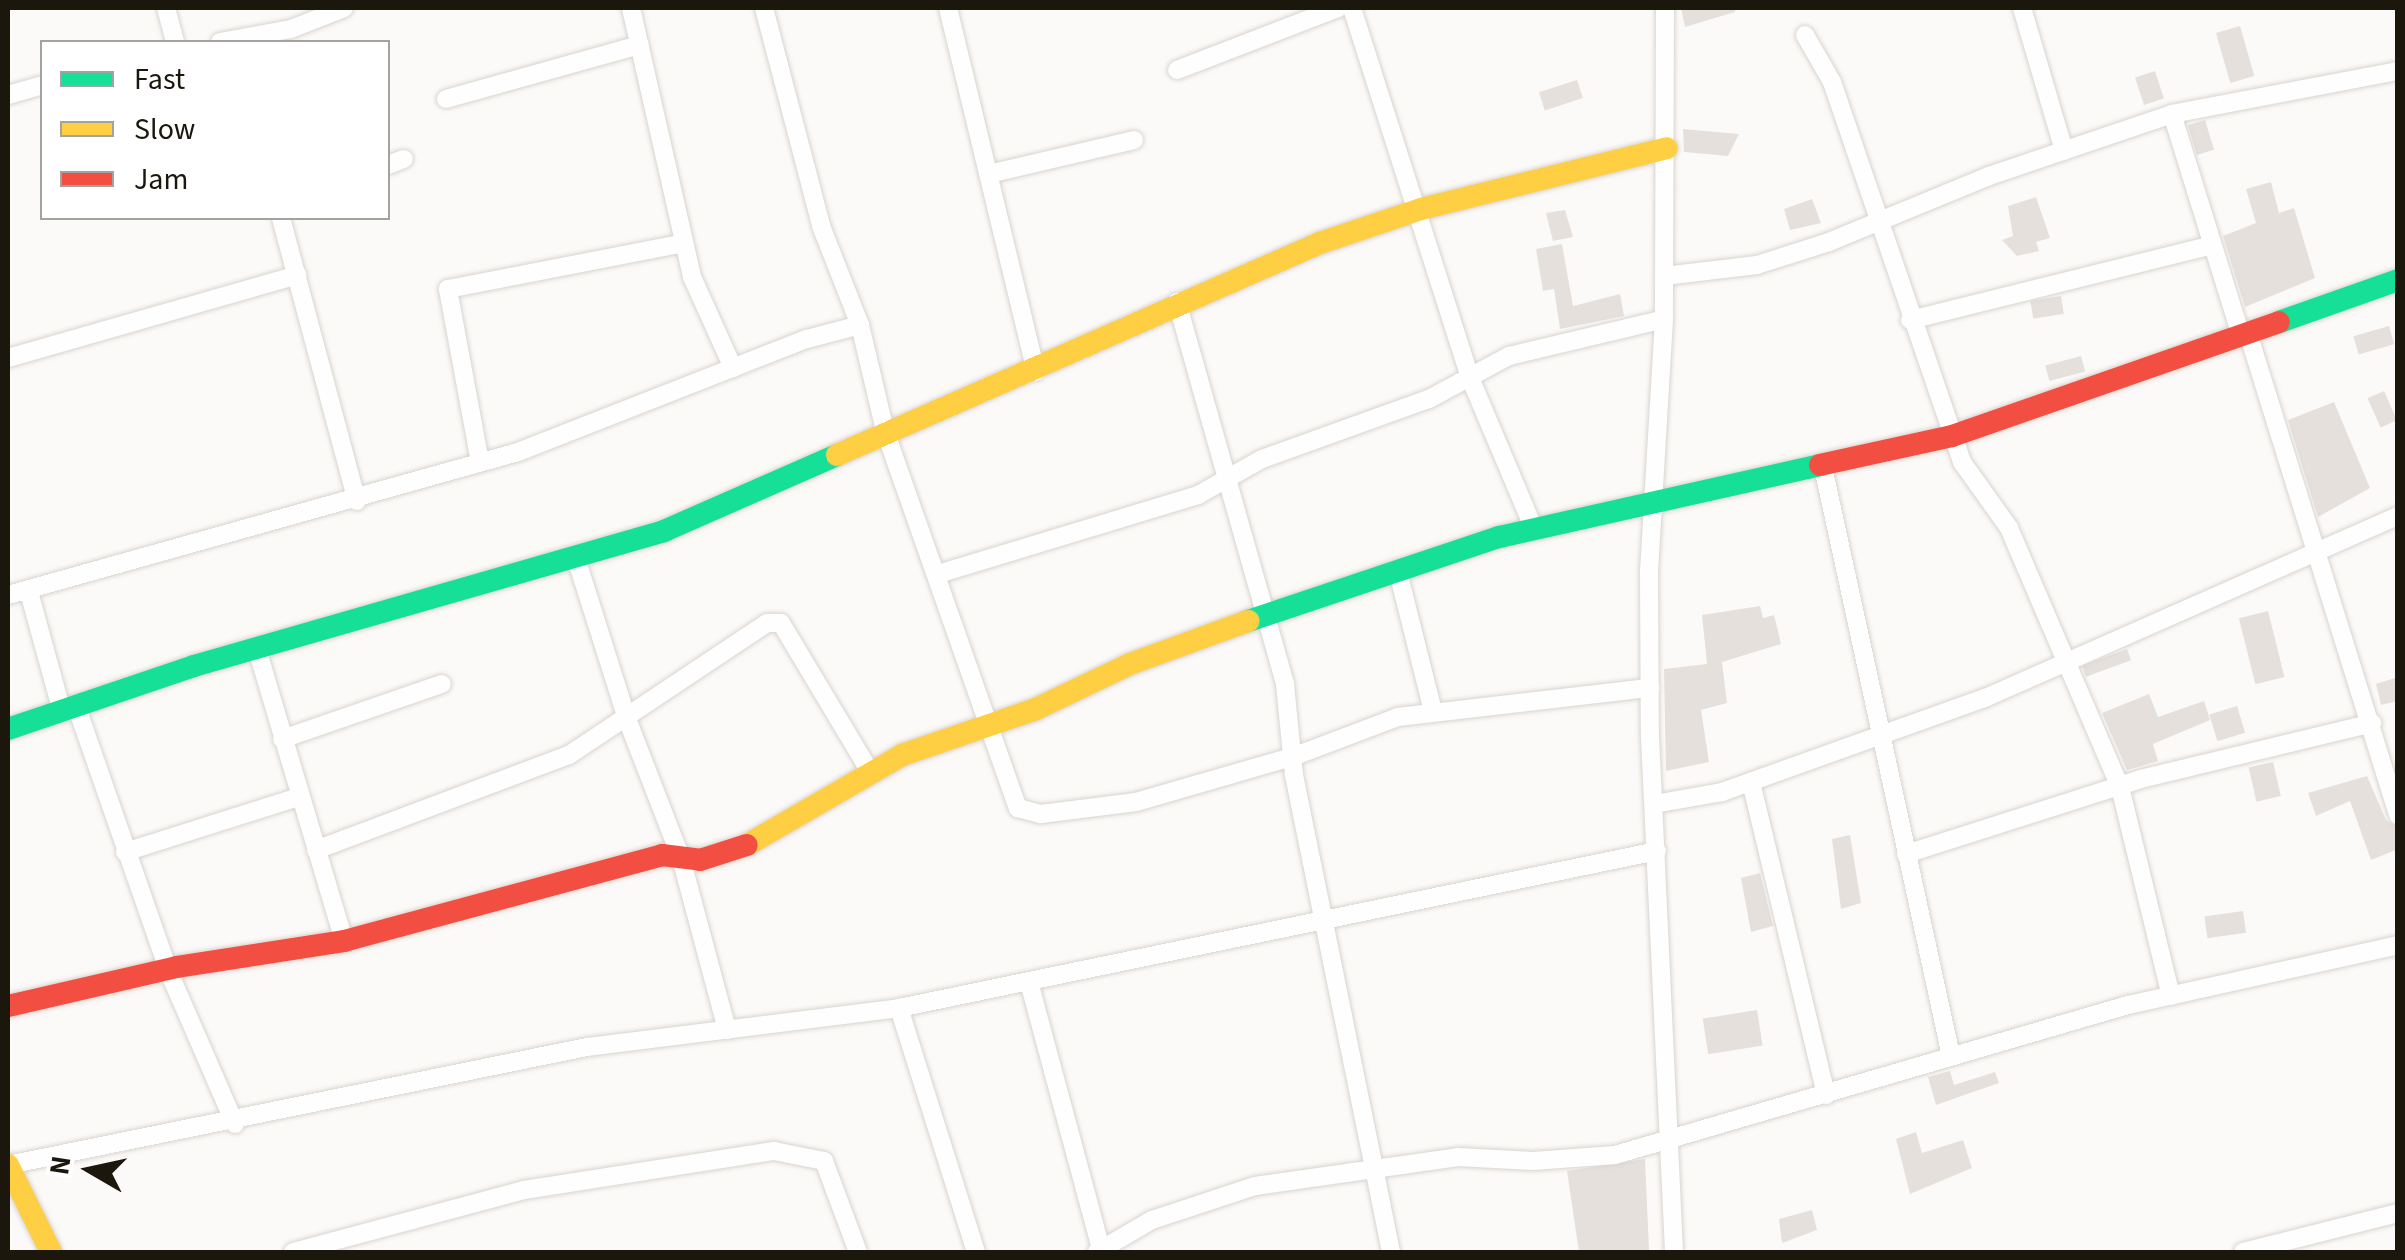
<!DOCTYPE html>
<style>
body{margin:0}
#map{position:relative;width:2405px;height:1260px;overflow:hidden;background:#fcfaf8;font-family:"Source Sans 3",sans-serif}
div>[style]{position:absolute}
.building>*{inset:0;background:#e6e0dc;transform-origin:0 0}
.roads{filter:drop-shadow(0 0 2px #d8d4cf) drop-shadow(0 0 2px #d8d4cf)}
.street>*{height:18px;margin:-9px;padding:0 9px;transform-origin:9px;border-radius:9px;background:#fffefe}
.fast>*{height:22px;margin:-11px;padding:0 11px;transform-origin:11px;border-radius:11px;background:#16e098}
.slow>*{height:22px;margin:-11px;padding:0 11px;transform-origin:11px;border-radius:11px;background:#ffcf43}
.jam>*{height:22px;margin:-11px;padding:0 11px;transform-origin:11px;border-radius:11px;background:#f24e42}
span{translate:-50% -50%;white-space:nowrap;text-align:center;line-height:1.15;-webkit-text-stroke:10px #fff;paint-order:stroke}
.frame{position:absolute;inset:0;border:10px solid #1b170d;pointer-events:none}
.legend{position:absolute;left:40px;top:40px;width:350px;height:180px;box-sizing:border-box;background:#fff;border:2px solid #a4a29e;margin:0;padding:12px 18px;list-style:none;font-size:30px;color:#1b170d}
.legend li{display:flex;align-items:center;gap:20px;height:50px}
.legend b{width:50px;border:2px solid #a4a29e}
.north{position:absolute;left:40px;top:1120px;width:100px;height:100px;-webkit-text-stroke:8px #fff;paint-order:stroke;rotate:279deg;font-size:28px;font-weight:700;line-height:40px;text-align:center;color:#1b170d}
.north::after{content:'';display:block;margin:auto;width:35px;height:45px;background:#1b170d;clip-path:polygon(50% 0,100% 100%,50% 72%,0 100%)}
</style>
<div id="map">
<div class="building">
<i style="clip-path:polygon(1681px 8px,1735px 8px,1735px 12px,1685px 27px)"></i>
<i style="left:2240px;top:26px;width:52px;height:25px;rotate:74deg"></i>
<i style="left:2155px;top:71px;width:29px;height:21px;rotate:72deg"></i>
<i style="left:1577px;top:80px;width:19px;height:40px;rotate:72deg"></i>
<i style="left:2205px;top:120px;width:31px;height:18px;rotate:73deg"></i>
<i style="clip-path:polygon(1683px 129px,1739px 134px,1728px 156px,1684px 152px)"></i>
<i style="clip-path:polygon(2271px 182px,2279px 213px,2294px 208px,2315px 278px,2245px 307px,2223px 236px,2256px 223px,2246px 189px)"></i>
<i style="clip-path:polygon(2036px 197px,2050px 238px,2036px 242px,2039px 251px,2017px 256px,2002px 240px,2013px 236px,2008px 206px)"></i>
<i style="clip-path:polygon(1812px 199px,1821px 223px,1790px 230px,1784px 209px)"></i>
<i style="clip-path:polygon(1565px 210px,1573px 237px,1553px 241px,1546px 213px)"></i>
<i style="clip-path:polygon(1562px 244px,1573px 306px,1620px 294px,1624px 316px,1560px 329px,1554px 289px,1543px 291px,1536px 249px)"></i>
<i style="left:2061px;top:296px;width:18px;height:31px;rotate:81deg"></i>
<i style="left:2389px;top:326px;width:19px;height:37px;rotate:74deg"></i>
<i style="left:2081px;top:356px;width:16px;height:37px;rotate:75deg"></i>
<i style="left:2384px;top:391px;width:32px;height:18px;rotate:66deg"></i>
<i style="clip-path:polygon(2334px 402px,2370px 488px,2318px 517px,2288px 420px)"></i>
<i style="clip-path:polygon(1760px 606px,1763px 618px,1774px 615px,1781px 644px,1722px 662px,1727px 703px,1701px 710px,1709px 762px,1666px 771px,1664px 669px,1707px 664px,1702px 615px)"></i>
<i style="left:2268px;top:611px;width:68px;height:30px;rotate:76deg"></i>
<i style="left:2127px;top:649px;width:12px;height:48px;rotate:70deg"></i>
<i style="clip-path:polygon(2398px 677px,2398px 701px,2381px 705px,2376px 684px)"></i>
<i style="clip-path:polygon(2149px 694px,2158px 717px,2204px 701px,2210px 720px,2153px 744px,2158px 761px,2127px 770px,2102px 713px)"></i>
<i style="left:2237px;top:706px;width:28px;height:29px;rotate:73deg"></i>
<i style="left:2273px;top:762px;width:35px;height:25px;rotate:77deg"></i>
<i style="clip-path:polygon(2367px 776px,2386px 820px,2398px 827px,2398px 849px,2371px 860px,2350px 801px,2316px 816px,2308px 793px)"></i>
<i style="clip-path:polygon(1850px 835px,1861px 903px,1841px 909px,1832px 839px)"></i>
<i style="clip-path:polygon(1760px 873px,1773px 926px,1751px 932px,1741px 878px)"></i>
<i style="left:2243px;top:911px;width:22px;height:39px;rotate:82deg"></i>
<i style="left:1757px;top:1010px;width:36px;height:55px;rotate:81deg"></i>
<i style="clip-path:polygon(1950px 1071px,1954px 1085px,1995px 1072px,1999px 1083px,1936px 1105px,1928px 1077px)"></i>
<i style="clip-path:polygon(1916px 1132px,1922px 1153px,1963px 1140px,1972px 1168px,1910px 1194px,1896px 1139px)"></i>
<i style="clip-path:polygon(1645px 1159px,1649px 1250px,1579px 1252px,1567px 1171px)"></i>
<i style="clip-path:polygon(1812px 1210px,1817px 1230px,1782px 1243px,1779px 1219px)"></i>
</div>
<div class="roads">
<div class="street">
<i style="left:166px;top:8px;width:35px;rotate:75deg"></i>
<i style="left:631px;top:8px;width:276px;rotate:77.2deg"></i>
<i style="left:692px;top:277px;width:100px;rotate:65.7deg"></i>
<i style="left:764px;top:8px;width:225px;rotate:75.3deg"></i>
<i style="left:821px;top:226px;width:106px;rotate:68.5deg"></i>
<i style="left:860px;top:325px;width:109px;rotate:76.7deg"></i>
<i style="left:885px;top:431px;width:400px;rotate:70.6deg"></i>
<i style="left:1018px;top:808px;width:24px;rotate:15deg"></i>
<i style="left:1041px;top:814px;width:96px;rotate:-7.2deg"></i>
<i style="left:1136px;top:802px;width:166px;rotate:-16.1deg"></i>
<i style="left:1295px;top:756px;width:110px;rotate:-20.7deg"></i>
<i style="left:1398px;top:717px;width:254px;rotate:-6.6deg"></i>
<i style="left:948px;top:8px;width:374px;rotate:76.4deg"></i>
<i style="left:1352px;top:8px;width:391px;rotate:72.3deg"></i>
<i style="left:1471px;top:380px;width:162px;rotate:67.1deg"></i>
<i style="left:1665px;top:8px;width:311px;rotate:90.2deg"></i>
<i style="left:1664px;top:319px;width:254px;rotate:93.4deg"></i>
<i style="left:1649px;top:573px;width:164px;rotate:89.7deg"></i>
<i style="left:1650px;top:737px;width:516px;rotate:87.33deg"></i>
<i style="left:2022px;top:8px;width:149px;rotate:73.6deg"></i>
<i style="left:1805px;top:35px;width:54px;rotate:60.1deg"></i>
<i style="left:1832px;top:82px;width:402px;rotate:71.1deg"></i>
<i style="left:1962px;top:462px;width:81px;rotate:54.5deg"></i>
<i style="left:2009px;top:528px;width:282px;rotate:66.8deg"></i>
<i style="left:2120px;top:787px;width:215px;rotate:76.3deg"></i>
<i style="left:220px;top:42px;width:72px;rotate:-10.4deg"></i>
<i style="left:291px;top:29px;width:57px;rotate:-21.6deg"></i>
<i style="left:1177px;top:70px;width:173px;rotate:-21.1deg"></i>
<i style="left:8px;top:95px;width:35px;rotate:-16deg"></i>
<i style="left:446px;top:99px;width:201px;rotate:-15.6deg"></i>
<i style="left:2172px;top:114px;width:232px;rotate:72.7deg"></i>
<i style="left:388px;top:165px;width:17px;rotate:-21deg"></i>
<i style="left:989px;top:174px;width:149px;rotate:-13.2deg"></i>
<i style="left:281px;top:218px;width:293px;rotate:75deg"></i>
<i style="left:1664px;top:276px;width:94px;rotate:-6.7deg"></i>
<i style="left:1757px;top:265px;width:76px;rotate:-17.7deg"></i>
<i style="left:1829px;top:242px;width:173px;rotate:-22.4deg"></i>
<i style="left:1989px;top:176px;width:193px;rotate:-18.7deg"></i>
<i style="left:2172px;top:114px;width:230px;rotate:-10.8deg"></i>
<i style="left:1177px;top:302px;width:397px;rotate:74.2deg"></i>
<i style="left:1285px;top:684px;width:91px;rotate:84.4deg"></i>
<i style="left:1294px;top:775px;width:487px;rotate:78.5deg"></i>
<i style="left:1910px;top:320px;width:309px;rotate:-13.9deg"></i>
<i style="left:2248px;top:333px;width:505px;rotate:72.71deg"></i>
<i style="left:8px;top:358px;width:301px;rotate:-16deg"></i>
<i style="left:480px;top:462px;width:176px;rotate:-100.5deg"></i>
<i style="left:448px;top:289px;width:240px;rotate:-11deg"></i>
<i style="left:1823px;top:467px;width:603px;rotate:77.74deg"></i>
<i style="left:576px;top:558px;width:169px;rotate:72.4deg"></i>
<i style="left:627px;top:719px;width:149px;rotate:68.8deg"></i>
<i style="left:681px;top:858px;width:178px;rotate:75deg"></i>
<i style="left:1398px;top:572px;width:143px;rotate:75.9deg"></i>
<i style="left:938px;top:574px;width:272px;rotate:-16.9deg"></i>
<i style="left:1198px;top:495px;width:73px;rotate:-29.4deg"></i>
<i style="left:1262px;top:459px;width:177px;rotate:-19.8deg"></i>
<i style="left:1429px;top:399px;width:91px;rotate:-28.3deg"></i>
<i style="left:1509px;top:356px;width:159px;rotate:-13.4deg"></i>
<i style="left:29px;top:592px;width:124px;rotate:74.6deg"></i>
<i style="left:8px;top:595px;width:530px;rotate:-15.66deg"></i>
<i style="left:518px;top:452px;width:310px;rotate:-21.4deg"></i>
<i style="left:807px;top:339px;width:55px;rotate:-14.8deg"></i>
<i style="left:257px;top:649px;width:305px;rotate:73.4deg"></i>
<i style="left:77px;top:708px;width:277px;rotate:70.8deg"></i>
<i style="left:168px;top:970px;width:168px;rotate:66.5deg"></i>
<i style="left:282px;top:739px;width:169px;rotate:-19deg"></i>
<i style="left:1751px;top:782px;width:322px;rotate:76.5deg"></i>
<i style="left:1654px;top:804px;width:69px;rotate:-10deg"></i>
<i style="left:1722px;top:792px;width:279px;rotate:-19.7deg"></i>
<i style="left:1985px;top:698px;width:451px;rotate:-23.8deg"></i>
<i style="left:316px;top:850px;width:270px;rotate:-20.6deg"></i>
<i style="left:569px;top:755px;width:238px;rotate:-33.7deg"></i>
<i style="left:767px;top:623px;width:14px"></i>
<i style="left:781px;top:623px;width:171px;rotate:59.1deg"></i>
<i style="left:125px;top:852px;width:182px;rotate:-17.6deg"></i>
<i style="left:1906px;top:854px;width:247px;rotate:-17.7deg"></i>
<i style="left:2141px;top:779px;width:238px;rotate:-13.6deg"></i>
<i style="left:1029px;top:982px;width:280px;rotate:74.9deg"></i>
<i style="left:899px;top:1008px;width:256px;rotate:72.5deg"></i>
<i style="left:8px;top:1165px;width:591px;rotate:-11.52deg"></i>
<i style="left:587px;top:1047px;width:314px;rotate:-7.1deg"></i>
<i style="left:899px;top:1008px;width:774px;rotate:-11.7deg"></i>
<i style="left:293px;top:1252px;width:239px;rotate:-15deg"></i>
<i style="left:524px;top:1190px;width:253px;rotate:-8.9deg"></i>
<i style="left:774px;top:1151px;width:51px;rotate:11.3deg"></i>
<i style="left:824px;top:1161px;width:97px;rotate:69.5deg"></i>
<i style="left:1097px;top:1252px;width:64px;rotate:-30.2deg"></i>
<i style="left:1152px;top:1220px;width:108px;rotate:-18.3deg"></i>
<i style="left:1255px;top:1186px;width:205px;rotate:-8.1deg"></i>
<i style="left:1458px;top:1157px;width:75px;rotate:3.1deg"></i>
<i style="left:1533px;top:1161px;width:82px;rotate:-4.2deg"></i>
<i style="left:1615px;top:1155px;width:534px;rotate:-16.3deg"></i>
<i style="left:2128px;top:1005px;width:277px;rotate:-12.5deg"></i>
<i style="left:2243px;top:1252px;width:160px;rotate:-14.1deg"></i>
</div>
<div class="fast">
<i style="left:2279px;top:322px;width:126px;rotate:-19.4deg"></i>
<i style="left:1248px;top:621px;width:265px;rotate:-18.5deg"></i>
<i style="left:1499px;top:537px;width:329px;rotate:-12.6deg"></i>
<i style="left:8px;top:729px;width:196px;rotate:-18.7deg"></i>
<i style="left:194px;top:666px;width:489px;rotate:-16deg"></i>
<i style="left:664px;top:531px;width:189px;rotate:-23.7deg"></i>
</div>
<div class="slow">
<i style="left:837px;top:455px;width:527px;rotate:-23.7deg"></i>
<i style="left:1320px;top:243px;width:107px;rotate:-18.6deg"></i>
<i style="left:1421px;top:209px;width:253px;rotate:-13.9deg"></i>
<i style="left:747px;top:845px;width:179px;rotate:-30.1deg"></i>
<i style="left:902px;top:755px;width:142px;rotate:-18.9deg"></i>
<i style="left:1036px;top:709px;width:104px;rotate:-25.6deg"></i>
<i style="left:1130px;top:664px;width:126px;rotate:-20deg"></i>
<i style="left:8px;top:1165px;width:97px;rotate:63.7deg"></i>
</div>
<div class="jam">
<i style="left:1820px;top:465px;width:135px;rotate:-12.4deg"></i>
<i style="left:1952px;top:436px;width:346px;rotate:-19.2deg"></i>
<i style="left:8px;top:1006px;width:173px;rotate:-13deg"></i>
<i style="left:177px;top:967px;width:169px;rotate:-8.8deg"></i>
<i style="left:344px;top:941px;width:329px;rotate:-15.1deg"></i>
<i style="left:662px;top:855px;width:38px;rotate:7deg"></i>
<i style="left:700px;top:860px;width:49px;rotate:-17.7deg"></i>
</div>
</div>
<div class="frame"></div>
<ul class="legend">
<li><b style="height:12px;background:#16e098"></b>Fast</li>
<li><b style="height:12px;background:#ffcf43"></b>Slow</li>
<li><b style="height:12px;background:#f24e42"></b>Jam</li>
</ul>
<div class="north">N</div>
</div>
